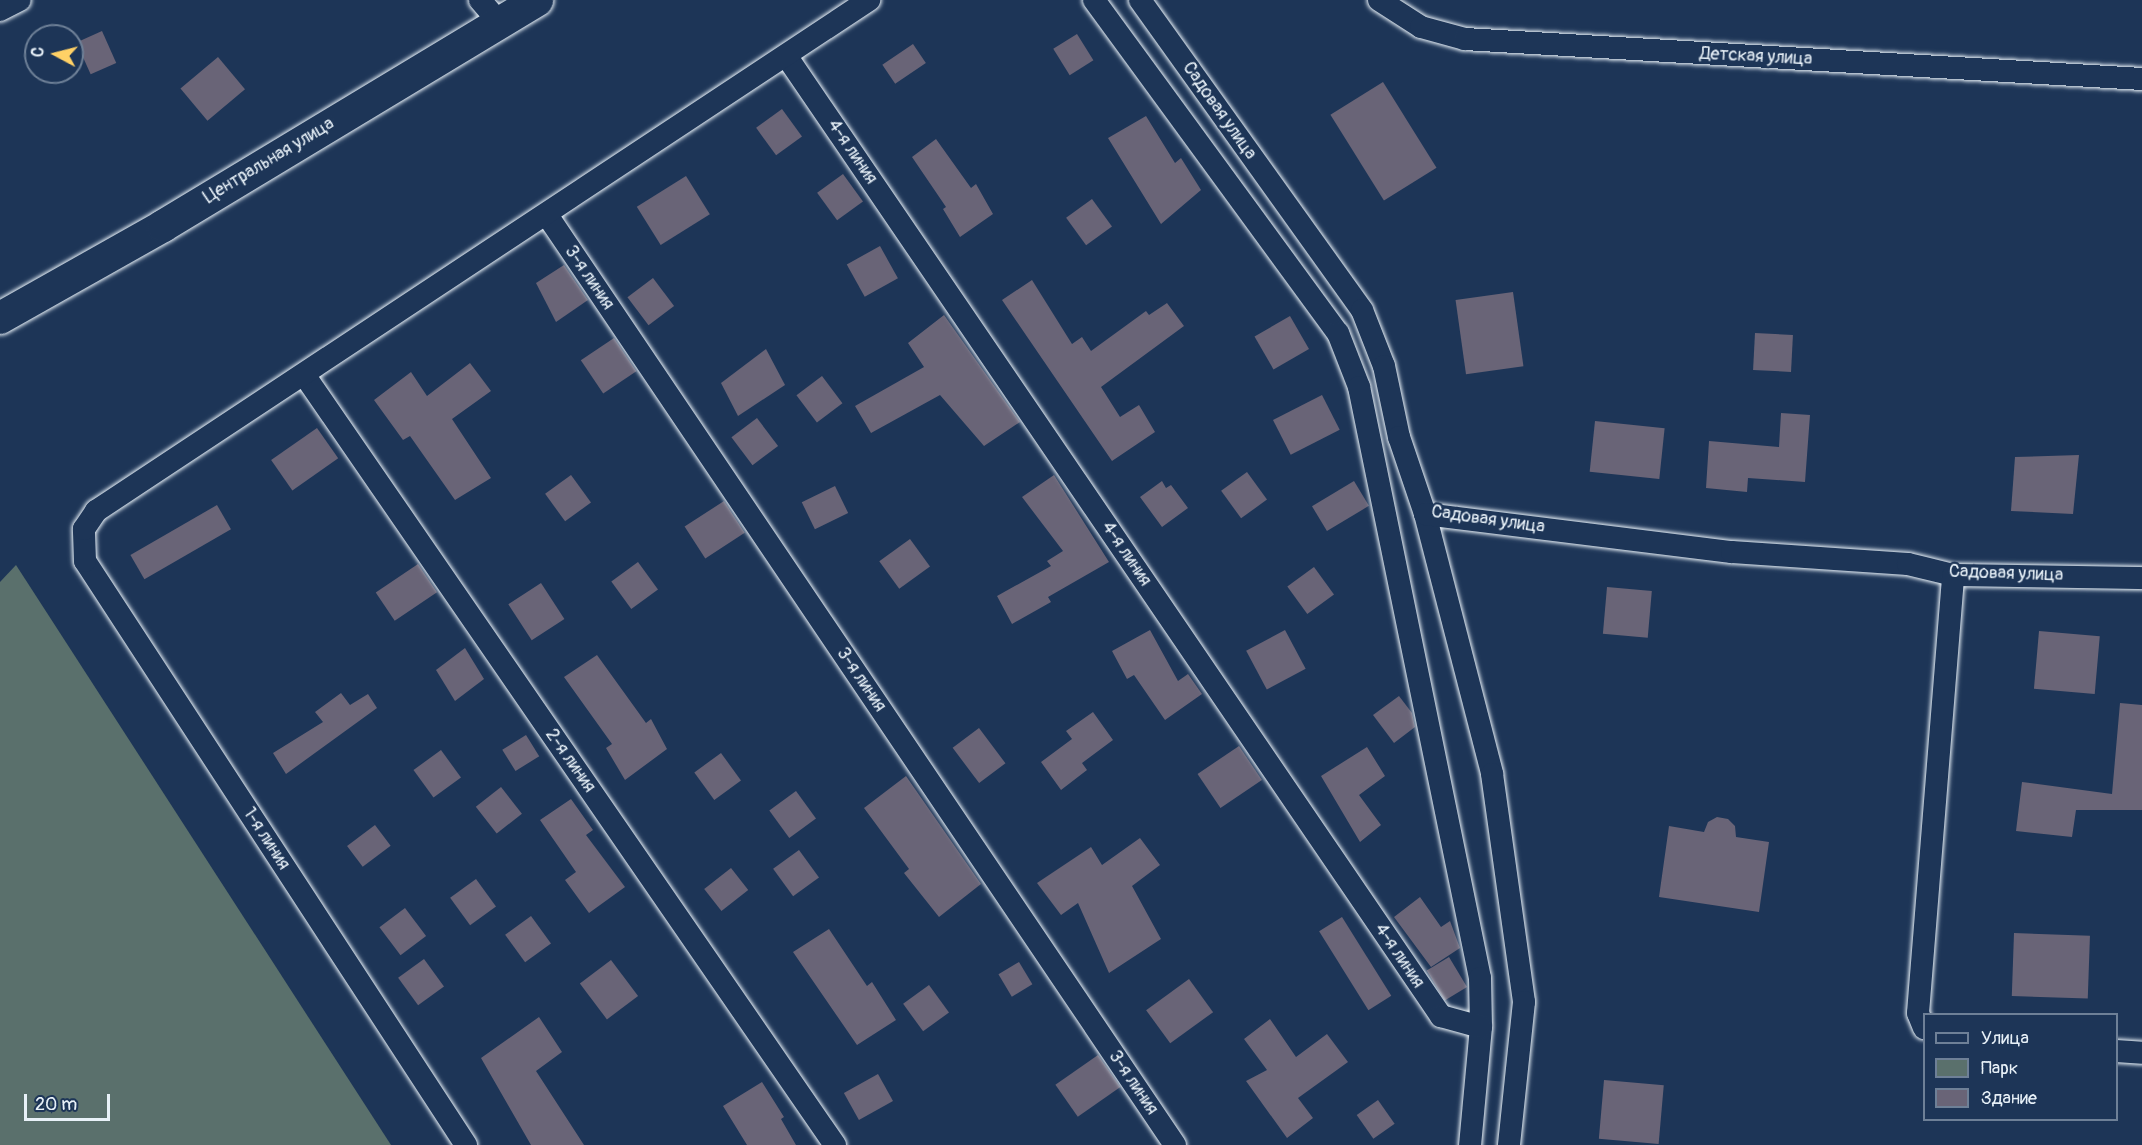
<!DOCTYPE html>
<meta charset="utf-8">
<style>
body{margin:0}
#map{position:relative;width:2142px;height:1145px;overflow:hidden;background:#1d3557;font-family:Pangolin,sans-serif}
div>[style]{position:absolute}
.green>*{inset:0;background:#5a706c}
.building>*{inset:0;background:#696477;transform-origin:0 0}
.roads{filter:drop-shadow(0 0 2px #e8f1f8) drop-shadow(0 0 2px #e8f1f8)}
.minor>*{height:22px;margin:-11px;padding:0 11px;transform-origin:11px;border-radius:11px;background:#1d3557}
.secondary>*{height:32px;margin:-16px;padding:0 16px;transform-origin:16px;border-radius:16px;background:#1d3557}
span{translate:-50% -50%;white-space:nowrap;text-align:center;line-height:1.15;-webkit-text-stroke:4.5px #1d3557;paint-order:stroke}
.street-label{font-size:18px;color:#e8f1f8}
.legend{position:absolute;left:1923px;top:1013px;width:195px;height:108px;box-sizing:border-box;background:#1d3557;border:2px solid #6e8097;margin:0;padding:8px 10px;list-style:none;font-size:18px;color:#e8f1f8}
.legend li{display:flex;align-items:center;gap:12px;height:30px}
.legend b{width:30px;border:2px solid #6e8097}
.north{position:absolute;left:24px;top:24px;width:60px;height:60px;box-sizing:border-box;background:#1d3557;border:2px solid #6e8097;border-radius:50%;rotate:277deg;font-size:16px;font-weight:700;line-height:24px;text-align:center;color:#e8f1f8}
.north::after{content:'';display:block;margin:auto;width:21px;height:27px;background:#ffd166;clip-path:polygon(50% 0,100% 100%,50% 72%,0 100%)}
.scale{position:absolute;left:24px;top:1094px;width:86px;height:27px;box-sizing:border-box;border:3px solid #e8f1f8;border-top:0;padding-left:8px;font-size:18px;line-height:21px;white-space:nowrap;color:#e8f1f8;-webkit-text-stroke:4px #1d3557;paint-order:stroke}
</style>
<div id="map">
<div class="green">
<i style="clip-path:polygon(16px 565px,391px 1145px,0 1145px,0 582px)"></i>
</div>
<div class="building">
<i style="left:102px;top:31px;width:35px;height:28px;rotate:66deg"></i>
<i style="left:1077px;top:34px;width:31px;height:28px;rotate:58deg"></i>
<i style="left:913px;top:44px;width:23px;height:37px;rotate:56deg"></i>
<i style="left:218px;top:57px;width:42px;height:49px;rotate:50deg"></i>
<i style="left:1383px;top:82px;width:101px;height:62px;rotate:58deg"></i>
<i style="left:782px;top:109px;width:34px;height:32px;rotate:54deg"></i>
<i style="clip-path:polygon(1146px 116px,1175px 163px,1181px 158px,1201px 190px,1161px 224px,1108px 138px)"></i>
<i style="clip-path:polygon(936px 139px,971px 188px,976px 184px,993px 214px,960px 237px,943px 209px,946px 207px,912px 157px)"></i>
<i style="left:843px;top:174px;width:34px;height:32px;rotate:54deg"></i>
<i style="left:686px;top:176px;width:45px;height:58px;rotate:58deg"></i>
<i style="left:1092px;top:199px;width:34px;height:32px;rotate:54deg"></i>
<i style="left:880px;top:246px;width:37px;height:38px;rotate:61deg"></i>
<i style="clip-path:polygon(564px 265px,588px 300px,556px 322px,536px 283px)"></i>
<i style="left:653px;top:278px;width:35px;height:32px;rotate:53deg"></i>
<i style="clip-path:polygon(1032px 280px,1072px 344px,1082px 337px,1091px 351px,1146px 311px,1149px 315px,1167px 303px,1184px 326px,1101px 387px,1120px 417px,1139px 405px,1155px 432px,1112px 461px,1002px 300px)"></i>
<i style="left:1513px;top:292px;width:75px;height:58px;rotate:82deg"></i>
<i style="clip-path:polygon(944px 315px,1020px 422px,984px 446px,940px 395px,871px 433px,855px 406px,924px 367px,908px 343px)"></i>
<i style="left:1290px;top:316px;width:38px;height:41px;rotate:60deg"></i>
<i style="left:1755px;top:333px;width:38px;height:37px;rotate:3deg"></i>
<i style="left:614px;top:338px;width:40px;height:40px;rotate:56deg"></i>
<i style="clip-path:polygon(766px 349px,785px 385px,738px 416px,721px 383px)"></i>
<i style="clip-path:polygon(470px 363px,491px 391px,452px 419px,491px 478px,455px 500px,410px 436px,403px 440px,374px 400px,411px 372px,427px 396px)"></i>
<i style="left:822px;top:376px;width:34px;height:32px;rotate:53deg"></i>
<i style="left:1322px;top:395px;width:39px;height:55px;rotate:63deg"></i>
<i style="clip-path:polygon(1781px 413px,1810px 415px,1805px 482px,1748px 478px,1747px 492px,1706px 488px,1709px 441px,1779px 447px)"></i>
<i style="left:757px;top:418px;width:35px;height:32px;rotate:53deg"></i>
<i style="left:1595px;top:421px;width:70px;height:51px;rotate:6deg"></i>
<i style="left:317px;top:428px;width:37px;height:56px;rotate:55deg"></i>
<i style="clip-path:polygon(2079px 455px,2073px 514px,2011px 511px,2015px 457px)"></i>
<i style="left:1247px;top:472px;width:34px;height:32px;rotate:54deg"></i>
<i style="left:571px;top:475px;width:34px;height:32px;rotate:54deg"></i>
<i style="clip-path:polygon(1054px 475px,1109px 562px,1048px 597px,1051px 602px,1012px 624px,997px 596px,1051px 566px,1047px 561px,1063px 551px,1022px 497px)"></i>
<i style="clip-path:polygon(1162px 481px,1166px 488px,1171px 485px,1188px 508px,1162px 527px,1140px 497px)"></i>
<i style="left:1354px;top:481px;width:29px;height:49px;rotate:59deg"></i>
<i style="left:835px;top:486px;width:30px;height:37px;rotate:64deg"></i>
<i style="left:724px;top:501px;width:38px;height:47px;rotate:57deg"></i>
<i style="left:217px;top:505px;width:28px;height:100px;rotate:60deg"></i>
<i style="left:910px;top:539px;width:34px;height:38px;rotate:54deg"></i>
<i style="left:638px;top:562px;width:34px;height:33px;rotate:54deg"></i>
<i style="left:418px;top:564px;width:34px;height:51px;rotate:56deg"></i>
<i style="left:1314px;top:567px;width:34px;height:33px;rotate:54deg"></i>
<i style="left:541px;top:583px;width:43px;height:39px;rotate:57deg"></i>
<i style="left:1607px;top:587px;width:45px;height:47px;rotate:5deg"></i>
<i style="clip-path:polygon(1150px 630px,1178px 681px,1188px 674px,1202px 694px,1165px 720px,1134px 675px,1127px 679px,1112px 651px)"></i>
<i style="left:1285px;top:630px;width:44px;height:44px;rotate:62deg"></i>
<i style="left:2039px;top:631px;width:61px;height:58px;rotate:5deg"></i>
<i style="clip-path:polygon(465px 648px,484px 679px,455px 701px,436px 670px)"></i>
<i style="clip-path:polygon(597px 655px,646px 723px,651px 719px,667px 749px,625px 780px,606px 748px,612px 744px,564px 677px)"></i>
<i style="clip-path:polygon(341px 693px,350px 705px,368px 694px,377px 708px,286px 774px,273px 753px,323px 722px,315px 712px)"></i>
<i style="clip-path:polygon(1399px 696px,1412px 713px,1415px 727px,1394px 743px,1373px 715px)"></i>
<i style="clip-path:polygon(2120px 703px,2142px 705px,2142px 810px,2076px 810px,2072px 837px,2016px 831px,2022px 782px,2112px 794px)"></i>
<i style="clip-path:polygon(1093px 712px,1113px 740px,1082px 763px,1087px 770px,1061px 790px,1041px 762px,1072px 739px,1066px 731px)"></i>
<i style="left:979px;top:728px;width:44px;height:33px;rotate:53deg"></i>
<i style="left:526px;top:735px;width:25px;height:28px;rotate:58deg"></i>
<i style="left:1239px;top:746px;width:41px;height:50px;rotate:56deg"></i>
<i style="clip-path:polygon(1367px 747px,1385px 776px,1359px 795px,1381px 825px,1360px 842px,1321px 776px)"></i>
<i style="left:441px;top:750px;width:34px;height:34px;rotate:54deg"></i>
<i style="left:721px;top:753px;width:34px;height:33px;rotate:54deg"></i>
<i style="clip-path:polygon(906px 776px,981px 884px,939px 917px,904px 873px,909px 869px,864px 808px)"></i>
<i style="left:501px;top:787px;width:34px;height:32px;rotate:52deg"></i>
<i style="left:796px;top:791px;width:34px;height:33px;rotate:54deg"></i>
<i style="clip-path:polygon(571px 799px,593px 830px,586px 835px,625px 887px,589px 913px,565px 880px,576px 872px,540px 820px)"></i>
<i style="clip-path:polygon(1717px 817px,1728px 819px,1735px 826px,1736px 837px,1769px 842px,1759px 912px,1659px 897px,1669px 826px,1704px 832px,1708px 822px)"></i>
<i style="left:375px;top:825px;width:26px;height:35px;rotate:53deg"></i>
<i style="clip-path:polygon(1140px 838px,1160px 865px,1132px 886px,1161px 939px,1109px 973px,1078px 903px,1061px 915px,1037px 883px,1091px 847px,1102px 865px)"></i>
<i style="left:799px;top:850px;width:34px;height:32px;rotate:54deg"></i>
<i style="left:731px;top:868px;width:28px;height:34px;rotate:52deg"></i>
<i style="left:476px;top:879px;width:34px;height:32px;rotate:54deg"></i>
<i style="clip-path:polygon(1420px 897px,1441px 927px,1450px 921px,1460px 948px,1431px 967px,1394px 917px)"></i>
<i style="left:405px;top:908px;width:35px;height:32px;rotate:53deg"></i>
<i style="left:531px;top:916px;width:34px;height:32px;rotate:54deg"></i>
<i style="left:1342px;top:917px;width:93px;height:27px;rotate:58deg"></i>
<i style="clip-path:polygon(829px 929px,867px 986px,872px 982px,896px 1020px,857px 1045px,793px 952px)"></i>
<i style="left:2014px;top:933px;width:76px;height:63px;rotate:2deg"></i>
<i style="left:1449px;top:957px;width:35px;height:26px;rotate:59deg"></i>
<i style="left:424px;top:959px;width:34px;height:32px;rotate:54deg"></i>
<i style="left:611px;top:960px;width:45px;height:39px;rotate:53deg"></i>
<i style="left:1019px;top:962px;width:26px;height:24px;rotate:59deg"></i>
<i style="left:1189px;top:979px;width:41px;height:53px;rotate:54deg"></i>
<i style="left:929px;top:985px;width:34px;height:32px;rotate:54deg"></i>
<i style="clip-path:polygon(539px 1017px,562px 1052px,536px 1071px,584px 1145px,531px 1145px,481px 1058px)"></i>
<i style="clip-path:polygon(1270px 1019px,1296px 1057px,1327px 1034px,1348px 1062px,1298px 1098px,1313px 1118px,1287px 1138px,1246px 1081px,1267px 1070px,1244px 1039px)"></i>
<i style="left:1098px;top:1055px;width:39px;height:52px;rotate:55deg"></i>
<i style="left:878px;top:1074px;width:31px;height:39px;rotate:61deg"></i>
<i style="left:1604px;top:1080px;width:60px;height:59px;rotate:5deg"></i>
<i style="clip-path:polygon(762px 1082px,784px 1117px,781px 1119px,796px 1145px,747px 1145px,723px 1106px)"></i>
<i style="left:1378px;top:1100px;width:29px;height:26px;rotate:55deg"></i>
</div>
<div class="roads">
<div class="minor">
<i style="left:480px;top:0;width:29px;rotate:49deg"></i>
<i style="left:1094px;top:0;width:413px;rotate:53.8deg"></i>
<i style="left:1338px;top:333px;width:58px;rotate:68.7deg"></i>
<i style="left:1359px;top:387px;width:603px;rotate:78.43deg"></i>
<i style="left:1480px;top:978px;width:49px;rotate:88.8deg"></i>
<i style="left:1481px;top:1027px;width:119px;rotate:95.3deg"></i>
<i style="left:1140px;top:0;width:381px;rotate:54.4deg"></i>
<i style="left:1362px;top:310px;width:60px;rotate:68.6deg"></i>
<i style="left:1384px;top:366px;width:73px;rotate:78.1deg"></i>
<i style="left:1399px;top:437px;width:81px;rotate:71.3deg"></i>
<i style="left:1425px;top:514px;width:268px;rotate:75.5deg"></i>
<i style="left:1492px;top:774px;width:230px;rotate:82deg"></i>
<i style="left:1524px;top:1002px;width:144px;rotate:96deg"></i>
<i style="left:1379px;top:0;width:50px;rotate:32.7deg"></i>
<i style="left:1421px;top:27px;width:46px;rotate:15.3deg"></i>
<i style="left:1465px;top:39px;width:678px;rotate:3.38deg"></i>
<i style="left:0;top:10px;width:22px;rotate:-27deg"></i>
<i style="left:787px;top:57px;width:1161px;rotate:55.71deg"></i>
<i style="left:1441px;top:1016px;width:41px;rotate:15.4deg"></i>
<i style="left:547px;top:215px;width:1122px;rotate:55.97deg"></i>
<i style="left:305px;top:376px;width:934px;rotate:55.43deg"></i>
<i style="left:1425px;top:514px;width:309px;rotate:7.1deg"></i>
<i style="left:1732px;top:552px;width:176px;rotate:3.9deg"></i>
<i style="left:1908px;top:564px;width:46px;rotate:13.7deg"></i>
<i style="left:1953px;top:575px;width:189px;rotate:0.9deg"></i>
<i style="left:1924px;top:1028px;width:16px;rotate:-112deg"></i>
<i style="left:1918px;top:1013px;width:439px;rotate:-85.4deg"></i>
<i style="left:2116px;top:1051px;width:26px;rotate:4deg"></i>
<i style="left:466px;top:1145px;width:697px;rotate:-123.12deg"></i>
<i style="left:85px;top:561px;width:32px;rotate:-92deg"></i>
<i style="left:84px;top:529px;width:22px;rotate:-56deg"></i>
<i style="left:96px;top:511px;width:927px;rotate:-33.47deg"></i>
</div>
<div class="secondary">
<i style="left:0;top:318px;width:187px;rotate:-29.4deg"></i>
<i style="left:163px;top:226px;width:437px;rotate:-31.1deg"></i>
</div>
</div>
<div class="street-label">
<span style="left:1756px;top:57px;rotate:3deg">Детская улица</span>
<span style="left:1219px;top:111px;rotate:55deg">Садовая улица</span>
<span style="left:852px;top:152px;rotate:56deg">4-я линия</span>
<span style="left:269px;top:161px;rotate:-31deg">Центральная улица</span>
<span style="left:589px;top:278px;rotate:56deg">3-я линия</span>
<span style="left:1488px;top:520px;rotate:8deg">Садовая улица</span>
<span style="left:1126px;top:554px;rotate:56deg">4-я линия</span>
<span style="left:2006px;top:574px;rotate:2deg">Садовая улица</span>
<span style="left:861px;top:680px;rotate:56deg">3-я линия</span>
<span style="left:570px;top:761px;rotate:55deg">2-я линия</span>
<span style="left:266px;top:839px;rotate:57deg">1-я линия</span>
<span style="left:1399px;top:956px;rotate:56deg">4-я линия</span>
<span style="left:1133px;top:1083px;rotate:56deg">3-я линия</span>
</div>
<ul class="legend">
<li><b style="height:8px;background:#1d3557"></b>Улица</li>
<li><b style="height:16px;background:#5a706c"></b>Парк</li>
<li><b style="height:16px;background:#696477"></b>Здание</li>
</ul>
<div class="north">С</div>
<div class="scale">20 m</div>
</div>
